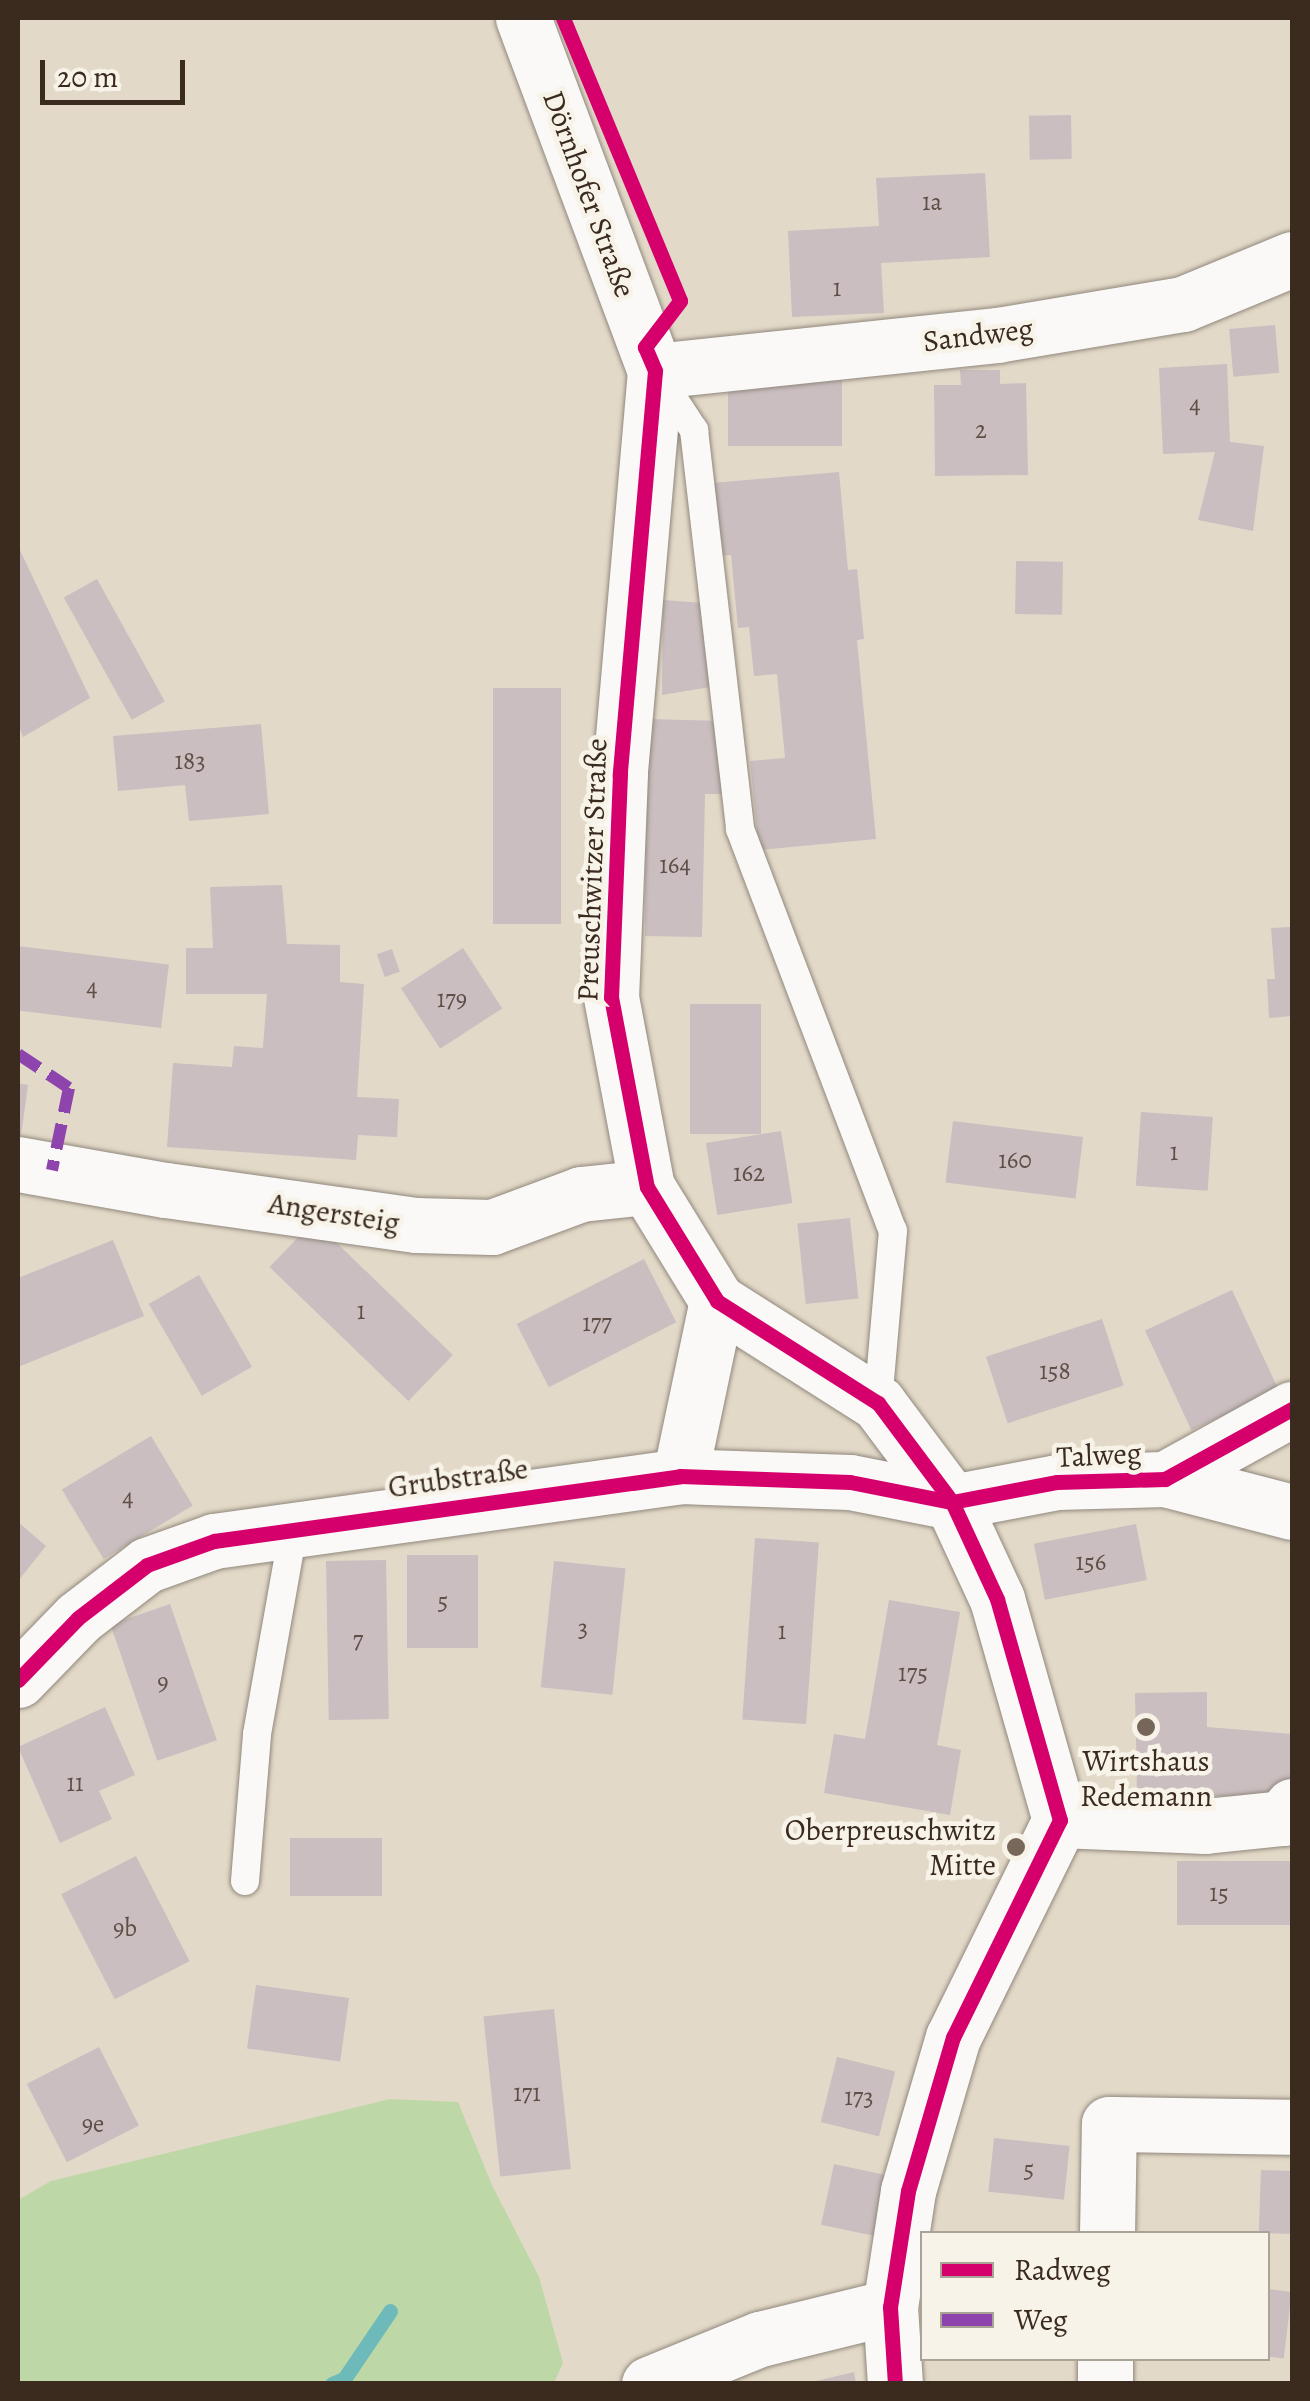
<!DOCTYPE html>
<meta charset="utf-8">
<style>
body{margin:0}
#map{position:relative;width:1310px;height:2401px;overflow:hidden;background:#e3d9c8;font-family:Alegreya,serif}
div>[style]{position:absolute}
.green>*{inset:0;background:#bdd8a6}
.stream>*{height:15px;margin:-7.5px;padding:0 7.5px;transform-origin:7.5px;border-radius:7.5px;background:#6ebabb}
.building>*{inset:0;background:#cabec0;transform-origin:0 0}
.roads{filter:drop-shadow(0 0 2px #90887d) drop-shadow(0 0 2px #90887d)}
.service>*{height:28px;margin:-14px;padding:0 14px;transform-origin:14px;border-radius:14px;background:#fbf9f7}
.minor>*{height:55px;margin:-27.5px;padding:0 27.5px;transform-origin:27.5px;border-radius:27.5px;background:#fbf9f7}
.tertiary>*{height:55px;margin:-27.5px;padding:0 27.5px;transform-origin:27.5px;border-radius:27.5px;background:#fbf9f7}
.quiet>*{height:12px;margin-top:-6px;transform-origin:0;background:repeating-linear-gradient(90deg,#8e44ad 0 25px,transparent 0 37px)}
.cycleway>*{height:15px;margin:-7.5px;padding:0 7.5px;transform-origin:7.5px;border-radius:7.5px;background:#d6006c}
.dots>*{width:28px;height:28px;translate:-50% -50%;box-sizing:border-box;border:5px solid #f7f3e8;border-radius:50%}
span{translate:-50% -50%;white-space:nowrap;text-align:center;line-height:1.15;-webkit-text-stroke:9px #f7f3e8;paint-order:stroke}
.number-label{font-size:25px;color:#5f4f46}
.number-label span{-webkit-text-stroke-width:0}
.street-label{font-size:30px;color:#3b2a1e}
.poi-label{font-size:30px;color:#3b2a1e}
.right{translate:-100% -50%;text-align:right}
.frame{position:absolute;inset:0;border:20px solid #3b2a1e;pointer-events:none}
.legend{position:absolute;left:920px;top:2231px;width:350px;height:130px;box-sizing:border-box;background:#f7f3e8;border:2px solid #aca397;margin:0;padding:12px 18px;list-style:none;font-size:30px;color:#3b2a1e}
.legend li{display:flex;align-items:center;gap:20px;height:50px}
.legend b{width:50px;border:2px solid #aca397}
.scale{position:absolute;left:40px;top:60px;width:145px;height:45px;box-sizing:border-box;border:5px solid #3b2a1e;border-top:0;padding-left:12px;font-size:30px;line-height:35px;white-space:nowrap;color:#3b2a1e;-webkit-text-stroke:8px #f7f3e8;paint-order:stroke}
</style>
<div id="map">
<div class="green">
<i style="clip-path:polygon(390px 2099px,458px 2102px,492px 2185px,539px 2277px,563px 2363px,554px 2383px,18px 2383px,18px 2200px,51px 2181px)"></i>
</div>
<div class="stream">
<i style="left:332px;top:2384px;width:13px;rotate:-23deg"></i>
<i style="left:344px;top:2379px;width:82px;rotate:-55.9deg"></i>
</div>
<div class="building">
<i style="left:1071px;top:115px;width:44px;height:42px;rotate:89deg"></i>
<i style="clip-path:polygon(985px 173px,990px 257px,881px 263px,884px 313px,792px 317px,788px 231px,879px 226px,876px 178px)"></i>
<i style="left:1275px;top:325px;width:48px;height:46px;rotate:85deg"></i>
<i style="clip-path:polygon(1227px 364px,1230px 442px,1264px 446px,1253px 531px,1198px 520px,1215px 452px,1163px 454px,1159px 368px)"></i>
<i style="clip-path:polygon(960px 370px,1000px 370px,1000px 384px,1026px 383px,1028px 475px,935px 476px,934px 385px,961px 385px)"></i>
<i style="left:728px;top:380px;width:114px;height:66px"></i>
<i style="clip-path:polygon(839px 472px,848px 570px,857px 569px,864px 639px,857px 640px,876px 839px,759px 850px,750px 761px,785px 758px,777px 674px,754px 676px,749px 627px,738px 628px,731px 555px,719px 556px,712px 483px)"></i>
<i style="clip-path:polygon(18px 546px,90px 698px,23px 737px,18px 724px)"></i>
<i style="left:1016px;top:561px;width:47px;height:53px;rotate:1deg"></i>
<i style="left:97px;top:579px;width:140px;height:38px;rotate:61deg"></i>
<i style="clip-path:polygon(663px 600px,703px 603px,704px 647px,712px 649px,710px 687px,662px 695px)"></i>
<i style="left:493px;top:688px;width:68px;height:236px"></i>
<i style="clip-path:polygon(646px 719px,725px 721px,724px 794px,705px 794px,702px 937px,645px 936px)"></i>
<i style="clip-path:polygon(261px 724px,269px 814px,189px 821px,185px 785px,118px 791px,113px 736px)"></i>
<i style="clip-path:polygon(282px 885px,287px 944px,340px 945px,340px 982px,364px 984px,357px 1097px,399px 1099px,397px 1137px,358px 1135px,356px 1160px,167px 1147px,173px 1063px,232px 1067px,234px 1046px,263px 1048px,267px 994px,186px 994px,186px 948px,213px 948px,210px 887px)"></i>
<i style="clip-path:polygon(1292px 927px,1292px 1016px,1269px 1018px,1267px 979px,1275px 979px,1271px 928px)"></i>
<i style="left:18px;top:946px;width:152px;height:64px;rotate:7deg"></i>
<i style="left:463px;top:948px;width:72px;height:74px;rotate:57deg"></i>
<i style="left:392px;top:949px;width:24px;height:16px;rotate:71deg"></i>
<i style="left:690px;top:1004px;width:71px;height:130px"></i>
<i style="clip-path:polygon(18px 1083px,28px 1085px,20px 1143px,18px 1142px)"></i>
<i style="left:1141px;top:1112px;width:72px;height:74px;rotate:4deg"></i>
<i style="left:953px;top:1121px;width:131px;height:62px;rotate:7deg"></i>
<i style="left:781px;top:1131px;width:73px;height:76px;rotate:81deg"></i>
<i style="left:850px;top:1218px;width:81px;height:53px;rotate:84deg"></i>
<i style="left:314px;top:1221px;width:193px;height:64px;rotate:44deg"></i>
<i style="clip-path:polygon(113px 1240px,144px 1316px,18px 1367px,18px 1278px)"></i>
<i style="left:644px;top:1259px;width:71px;height:143px;rotate:63deg"></i>
<i style="left:199px;top:1275px;width:106px;height:58px;rotate:60deg"></i>
<i style="left:1232px;top:1290px;width:110px;height:96px;rotate:65deg"></i>
<i style="left:1102px;top:1319px;width:70px;height:122px;rotate:72deg"></i>
<i style="left:151px;top:1436px;width:81px;height:104px;rotate:59deg"></i>
<i style="clip-path:polygon(18px 1522px,46px 1546px,18px 1581px)"></i>
<i style="left:1136px;top:1524px;width:57px;height:104px;rotate:79deg"></i>
<i style="left:755px;top:1538px;width:64px;height:182px;rotate:4deg"></i>
<i style="left:407px;top:1555px;width:71px;height:93px"></i>
<i style="left:386px;top:1560px;width:159px;height:60px;rotate:89deg"></i>
<i style="left:554px;top:1561px;width:72px;height:127px;rotate:6deg"></i>
<i style="clip-path:polygon(889px 1600px,960px 1612px,937px 1745px,961px 1750px,950px 1815px,824px 1793px,834px 1734px,865px 1739px)"></i>
<i style="left:170px;top:1604px;width:144px;height:63px;rotate:71deg"></i>
<i style="clip-path:polygon(1207px 1692px,1207px 1727px,1292px 1734px,1292px 1778px,1265px 1797px,1137px 1794px,1135px 1693px)"></i>
<i style="clip-path:polygon(105px 1707px,135px 1775px,99px 1791px,112px 1819px,60px 1843px,18px 1747px)"></i>
<i style="left:290px;top:1838px;width:92px;height:58px"></i>
<i style="left:136px;top:1856px;width:118px;height:84px;rotate:63deg"></i>
<i style="left:1177px;top:1861px;width:115px;height:64px"></i>
<i style="left:256px;top:1985px;width:94px;height:64px;rotate:8deg"></i>
<i style="left:554px;top:2009px;width:161px;height:71px;rotate:84deg"></i>
<i style="left:99px;top:2047px;width:88px;height:81px;rotate:63deg"></i>
<i style="left:837px;top:2057px;width:60px;height:67px;rotate:14deg"></i>
<i style="left:994px;top:2138px;width:76px;height:54px;rotate:6deg"></i>
<i style="left:834px;top:2164px;width:55px;height:62px;rotate:12deg"></i>
<i style="left:1261px;top:2170px;width:31px;height:63px;rotate:2deg"></i>
<i style="left:1268px;top:2289px;width:24px;height:67px;rotate:7deg"></i>
<i style="clip-path:polygon(854px 2372px,856px 2384px,812px 2384px,812px 2382px)"></i>
</div>
<div class="roads">
<div class="service">
<i style="left:659px;top:377px;width:64px;rotate:56.6deg"></i>
<i style="left:694px;top:430px;width:402px;rotate:83.4deg"></i>
<i style="left:740px;top:829px;width:430px;rotate:69.2deg"></i>
<i style="left:893px;top:1231px;width:173px;rotate:95deg"></i>
<i style="left:245px;top:1881px;width:147px;rotate:-85.3deg"></i>
<i style="left:257px;top:1734px;width:206px;rotate:-79.9deg"></i>
</div>
<div class="minor">
<i style="left:655px;top:371px;width:344px;rotate:-6deg"></i>
<i style="left:997px;top:335px;width:189px;rotate:-9.5deg"></i>
<i style="left:1183px;top:304px;width:118px;rotate:-22.4deg"></i>
<i style="left:18px;top:1164px;width:150px;rotate:10deg"></i>
<i style="left:166px;top:1190px;width:252px;rotate:8deg"></i>
<i style="left:416px;top:1225px;width:76px;rotate:1.5deg"></i>
<i style="left:492px;top:1227px;width:95px;rotate:-20.3deg"></i>
<i style="left:581px;top:1194px;width:66px;rotate:-6.1deg"></i>
<i style="left:680px;top:1476px;width:179px;rotate:-78.1deg"></i>
<i style="left:1165px;top:1479px;width:131px;rotate:14.6deg"></i>
<i style="left:18px;top:1680px;width:86px;rotate:-45.9deg"></i>
<i style="left:78px;top:1618px;width:87px;rotate:-37.5deg"></i>
<i style="left:147px;top:1565px;width:71px;rotate:-19.7deg"></i>
<i style="left:214px;top:1541px;width:471px;rotate:-7.9deg"></i>
<i style="left:680px;top:1476px;width:170px;rotate:2deg"></i>
<i style="left:850px;top:1482px;width:104px;rotate:11.1deg"></i>
<i style="left:952px;top:1502px;width:107px;rotate:-10.8deg"></i>
<i style="left:1057px;top:1482px;width:108px;rotate:-1.6deg"></i>
<i style="left:1165px;top:1479px;width:145px;rotate:-28.9deg"></i>
<i style="left:1060px;top:1820px;width:145px;rotate:2.4deg"></i>
<i style="left:1205px;top:1826px;width:78px;rotate:-5.9deg"></i>
<i style="left:1283px;top:1818px;width:15px;rotate:-53deg"></i>
<i style="left:1107px;top:2234px;width:110px;rotate:-89deg"></i>
<i style="left:1109px;top:2124px;width:183px;rotate:0.9deg"></i>
<i style="left:649px;top:2384px;width:120px;rotate:-22.1deg"></i>
<i style="left:760px;top:2339px;width:134px;rotate:-13.8deg"></i>
<i style="left:1105px;top:2384px;width:26px;rotate:-90deg"></i>
</div>
<div class="tertiary">
<i style="left:523px;top:18px;width:377px;rotate:69.5deg"></i>
<i style="left:655px;top:371px;width:405px;rotate:95deg"></i>
<i style="left:620px;top:774px;width:223px;rotate:92.3deg"></i>
<i style="left:611px;top:997px;width:193px;rotate:79.3deg"></i>
<i style="left:647px;top:1187px;width:134px;rotate:58.4deg"></i>
<i style="left:717px;top:1301px;width:191px;rotate:32.4deg"></i>
<i style="left:878px;top:1403px;width:124px;rotate:53.2deg"></i>
<i style="left:952px;top:1502px;width:107px;rotate:65.1deg"></i>
<i style="left:997px;top:1599px;width:230px;rotate:74.1deg"></i>
<i style="left:1060px;top:1820px;width:242px;rotate:116.2deg"></i>
<i style="left:953px;top:2037px;width:160px;rotate:106.3deg"></i>
<i style="left:908px;top:2191px;width:117px;rotate:98.8deg"></i>
<i style="left:890px;top:2307px;width:77px;rotate:86.3deg"></i>
</div>
</div>
<div class="quiet">
<i style="left:18px;top:1054px;width:61px;rotate:33.7deg"></i>
<i style="left:69px;top:1088px;width:84px;rotate:101.7deg"></i>
</div>
<div class="cycleway">
<i style="left:563px;top:18px;width:306px;rotate:67.5deg"></i>
<i style="left:680px;top:301px;width:58px;rotate:127.3deg"></i>
<i style="left:645px;top:347px;width:26px;rotate:67deg"></i>
<i style="left:655px;top:371px;width:405px;rotate:95deg"></i>
<i style="left:620px;top:774px;width:223px;rotate:92.3deg"></i>
<i style="left:611px;top:997px;width:193px;rotate:79.3deg"></i>
<i style="left:647px;top:1187px;width:134px;rotate:58.4deg"></i>
<i style="left:717px;top:1301px;width:191px;rotate:32.4deg"></i>
<i style="left:878px;top:1403px;width:124px;rotate:53.2deg"></i>
<i style="left:952px;top:1502px;width:107px;rotate:65.1deg"></i>
<i style="left:997px;top:1599px;width:230px;rotate:74.1deg"></i>
<i style="left:1060px;top:1820px;width:242px;rotate:116.2deg"></i>
<i style="left:953px;top:2037px;width:160px;rotate:106.3deg"></i>
<i style="left:908px;top:2191px;width:117px;rotate:98.8deg"></i>
<i style="left:890px;top:2307px;width:77px;rotate:86.3deg"></i>
<i style="left:18px;top:1680px;width:86px;rotate:-45.9deg"></i>
<i style="left:78px;top:1618px;width:87px;rotate:-37.5deg"></i>
<i style="left:147px;top:1565px;width:71px;rotate:-19.7deg"></i>
<i style="left:214px;top:1541px;width:471px;rotate:-7.9deg"></i>
<i style="left:680px;top:1476px;width:170px;rotate:2deg"></i>
<i style="left:850px;top:1482px;width:104px;rotate:11.1deg"></i>
<i style="left:952px;top:1502px;width:107px;rotate:-10.8deg"></i>
<i style="left:1057px;top:1482px;width:108px;rotate:-1.6deg"></i>
<i style="left:1165px;top:1479px;width:145px;rotate:-28.9deg"></i>
</div>
<div class="dots">
<i style="left:1146px;top:1727px;background:#76675a"></i>
<i style="left:1016px;top:1847px;background:#76675a"></i>
</div>
<div class="number-label">
<span style="left:932px;top:202px">1a</span>
<span style="left:837px;top:288px">1</span>
<span style="left:1195px;top:405px">4</span>
<span style="left:981px;top:430px">2</span>
<span style="left:190px;top:761px">183</span>
<span style="left:675px;top:865px">164</span>
<span style="left:92px;top:988px">4</span>
<span style="left:452px;top:999px">179</span>
<span style="left:1174px;top:1152px">1</span>
<span style="left:1015px;top:1160px">160</span>
<span style="left:749px;top:1173px">162</span>
<span style="left:361px;top:1311px">1</span>
<span style="left:597px;top:1323px">177</span>
<span style="left:1055px;top:1371px">158</span>
<span style="left:128px;top:1498px">4</span>
<span style="left:1091px;top:1562px">156</span>
<span style="left:443px;top:1601px">5</span>
<span style="left:583px;top:1628px">3</span>
<span style="left:782px;top:1631px">1</span>
<span style="left:358px;top:1640px">7</span>
<span style="left:913px;top:1673px">175</span>
<span style="left:163px;top:1682px">9</span>
<span style="left:75px;top:1783px">11</span>
<span style="left:1219px;top:1893px">15</span>
<span style="left:125px;top:1928px">9b</span>
<span style="left:527px;top:2093px">171</span>
<span style="left:859px;top:2097px">173</span>
<span style="left:93px;top:2124px">9e</span>
<span style="left:1029px;top:2169px">5</span>
</div>
<div class="street-label">
<span style="left:589px;top:194px;rotate:70deg">Dörnhofer Straße</span>
<span style="left:978px;top:335px;rotate:-7deg">Sandweg</span>
<span style="left:592px;top:870px;rotate:-88deg">Preuschwitzer Straße</span>
<span style="left:334px;top:1213px;rotate:9deg">Angersteig</span>
<span style="left:1099px;top:1455px;rotate:-3deg">Talweg</span>
<span style="left:458px;top:1478px;rotate:-8deg">Grubstraße</span>
</div>
<div class="poi-label">
<span style="left:1146px;top:1778px">Wirtshaus<br>Redemann</span>
<span class="right" style="left:996px;top:1847px">Oberpreuschwitz<br>Mitte</span>
</div>
<div class="frame"></div>
<ul class="legend">
<li><b style="height:12px;background:#d6006c"></b>Radweg</li>
<li><b style="height:12px;background:#8e44ad"></b>Weg</li>
</ul>
<div class="scale">20 m</div>
</div>
